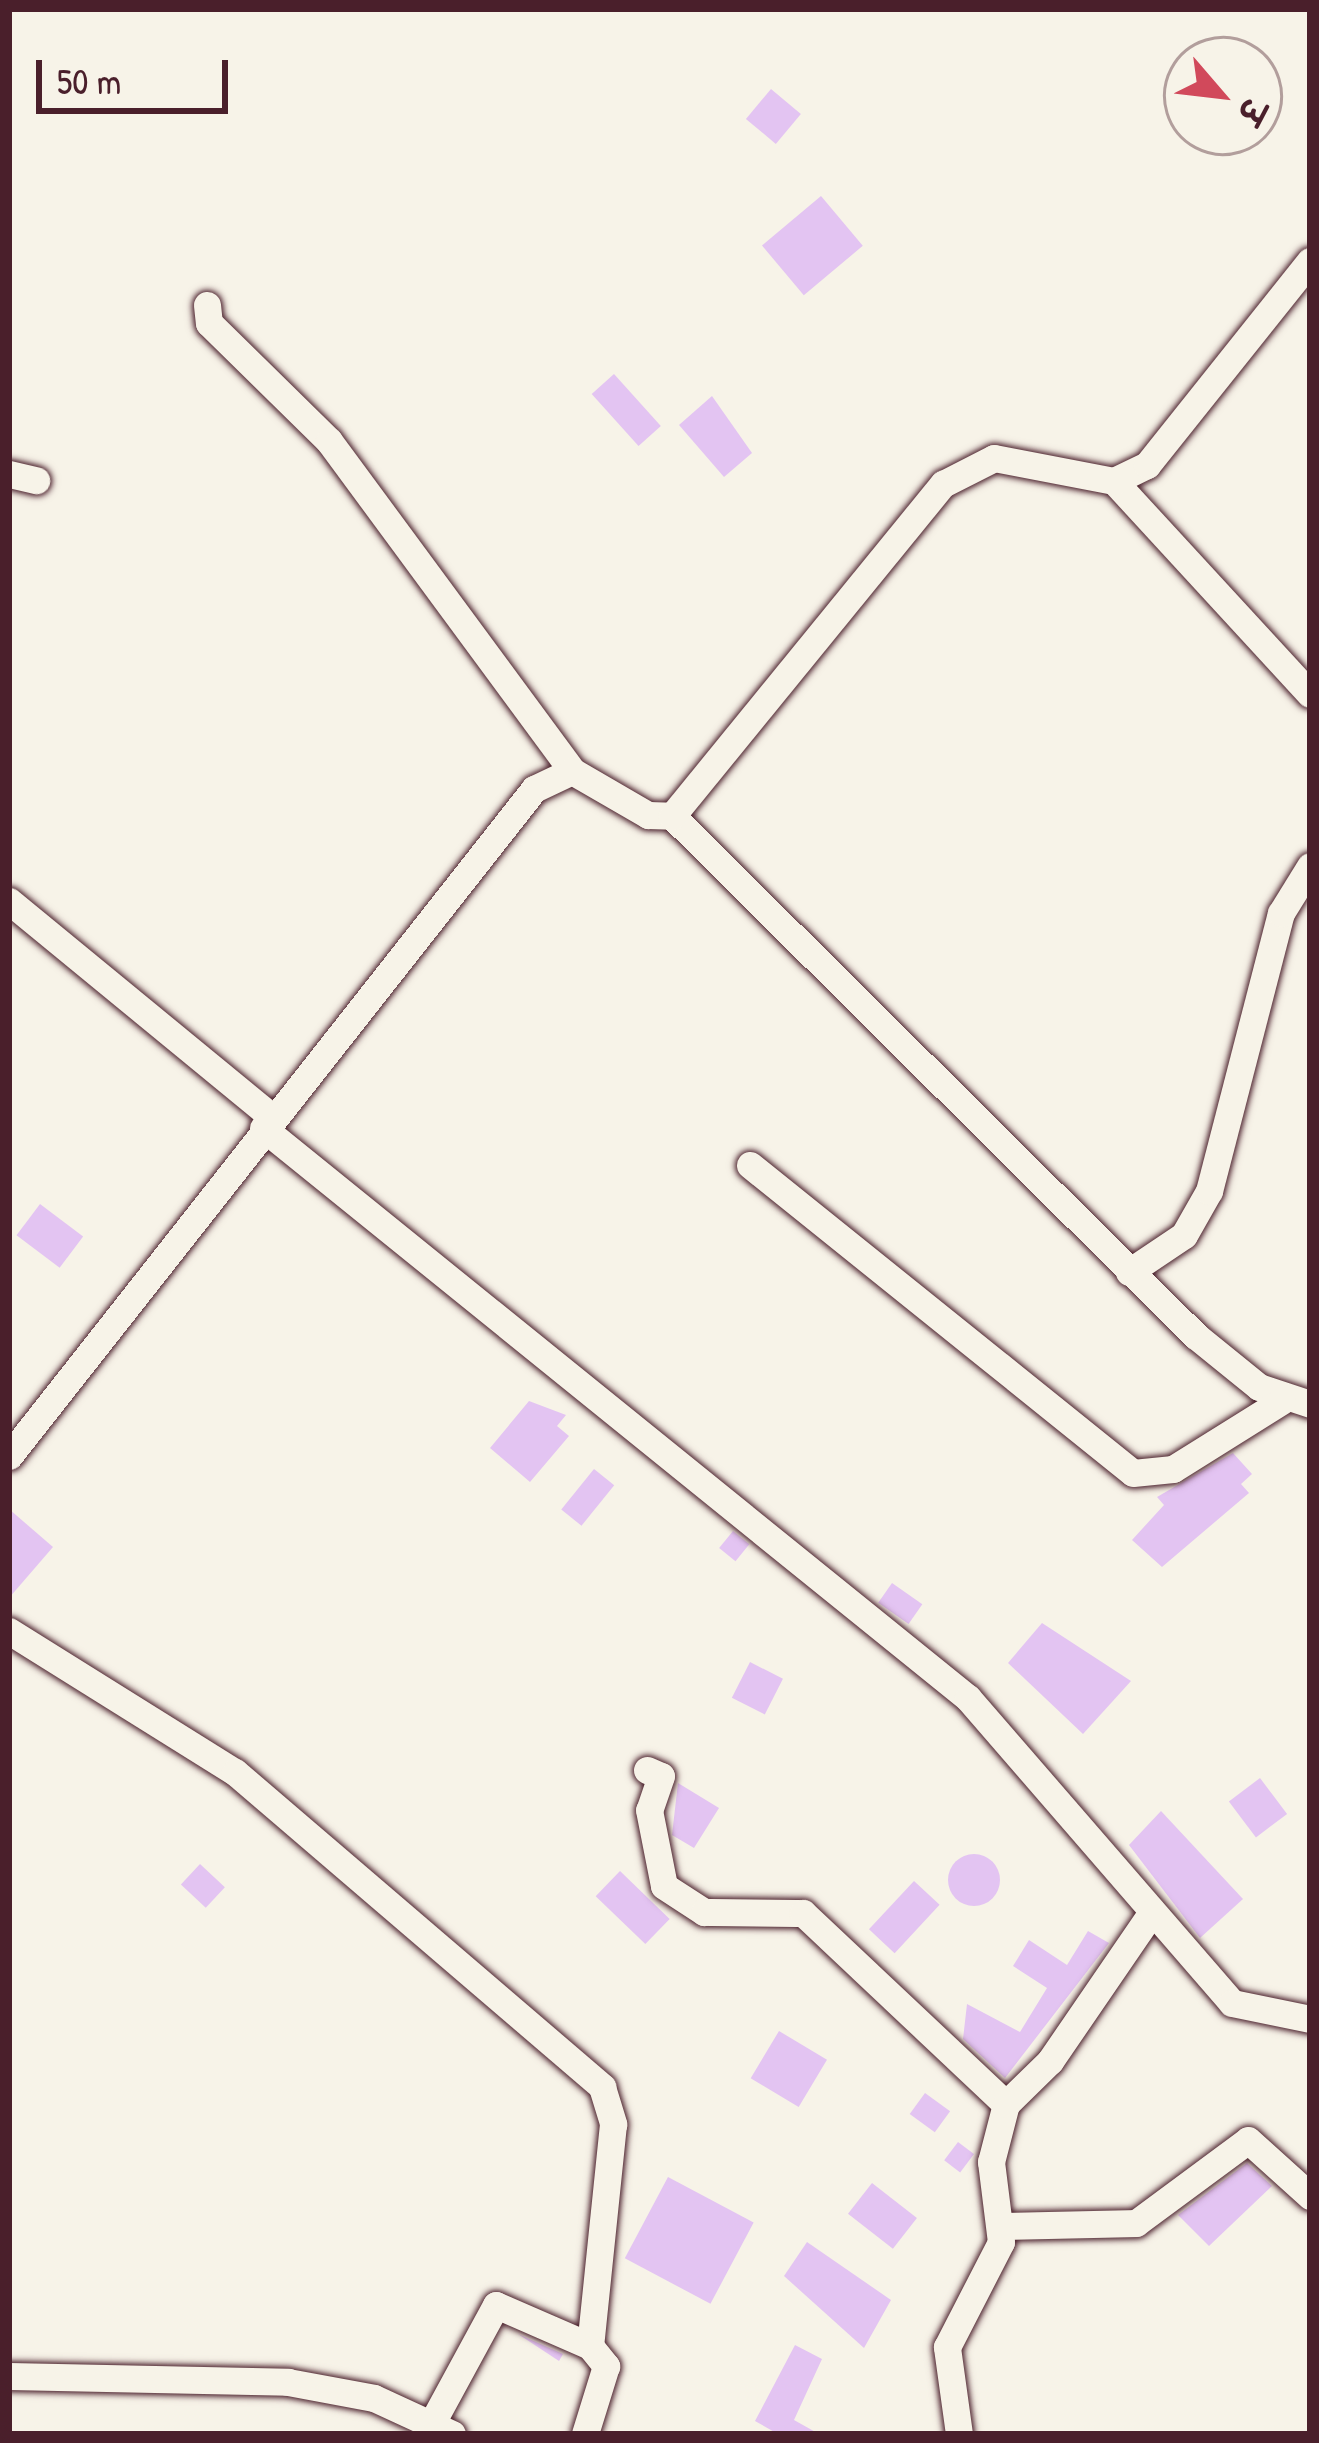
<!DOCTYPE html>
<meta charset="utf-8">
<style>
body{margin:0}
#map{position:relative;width:1319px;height:2443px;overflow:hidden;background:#f7f3e8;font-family:"Patrick Hand","Playpen Sans Deva",sans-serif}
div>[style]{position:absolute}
.building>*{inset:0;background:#e3c4f2;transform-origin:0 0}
.round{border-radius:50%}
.roads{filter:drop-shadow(0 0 3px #4a1f2b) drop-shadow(0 0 3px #4a1f2b)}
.minor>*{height:27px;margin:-13.5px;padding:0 13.5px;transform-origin:13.5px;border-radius:13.5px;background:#f7f3e8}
span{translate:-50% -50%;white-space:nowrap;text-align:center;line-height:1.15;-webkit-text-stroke:10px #f7f3e8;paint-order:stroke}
.frame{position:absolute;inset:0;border:12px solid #4a1f2b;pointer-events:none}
.north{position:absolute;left:1163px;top:36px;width:120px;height:120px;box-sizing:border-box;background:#f7f3e8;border:3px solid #b29e9c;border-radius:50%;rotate:118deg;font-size:33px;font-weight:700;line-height:48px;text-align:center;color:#4a1f2b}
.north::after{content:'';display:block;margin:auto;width:42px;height:54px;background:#d1495b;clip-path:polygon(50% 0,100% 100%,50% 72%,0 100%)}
.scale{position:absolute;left:36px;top:60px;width:192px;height:54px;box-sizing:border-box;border:6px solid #4a1f2b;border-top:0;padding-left:15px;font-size:36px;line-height:42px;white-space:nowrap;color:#4a1f2b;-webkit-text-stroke:9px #f7f3e8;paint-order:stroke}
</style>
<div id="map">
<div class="building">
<i style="left:771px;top:89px;width:39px;height:39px;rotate:40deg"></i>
<i style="left:821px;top:196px;width:65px;height:77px;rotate:50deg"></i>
<i style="left:614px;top:374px;width:70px;height:30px;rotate:48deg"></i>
<i style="clip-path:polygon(712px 396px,752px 453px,724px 477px,679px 425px)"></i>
<i style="left:40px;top:1204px;width:54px;height:39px;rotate:37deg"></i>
<i style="clip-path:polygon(529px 1401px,566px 1415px,557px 1426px,569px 1436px,530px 1482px,490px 1448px)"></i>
<i style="clip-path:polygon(1233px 1453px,1252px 1474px,1241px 1484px,1249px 1493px,1162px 1567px,1132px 1540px,1164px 1505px,1157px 1497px)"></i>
<i style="left:594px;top:1469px;width:26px;height:52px;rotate:39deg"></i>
<i style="clip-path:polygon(9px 1509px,53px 1547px,9px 1598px)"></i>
<i style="left:733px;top:1531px;width:21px;height:22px;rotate:39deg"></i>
<i style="left:892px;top:1583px;width:37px;height:24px;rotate:35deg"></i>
<i style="clip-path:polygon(1042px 1623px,1131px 1681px,1083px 1734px,1008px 1663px)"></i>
<i style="left:750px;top:1662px;width:37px;height:40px;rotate:27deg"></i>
<i style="left:1260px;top:1778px;width:45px;height:39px;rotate:53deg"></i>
<i style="clip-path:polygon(678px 1783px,719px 1808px,694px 1848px,672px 1835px)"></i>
<i style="clip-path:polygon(1161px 1811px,1243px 1899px,1200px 1938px,1129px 1845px)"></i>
<i class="round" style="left:948px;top:1854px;width:52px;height:52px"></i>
<i style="left:200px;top:1864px;width:34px;height:28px;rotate:43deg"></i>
<i style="left:620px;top:1871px;width:69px;height:35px;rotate:44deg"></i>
<i style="left:914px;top:1881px;width:35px;height:66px;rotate:43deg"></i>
<i style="clip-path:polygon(1088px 1931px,1109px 1943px,1005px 2078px,963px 2039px,967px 2004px,1020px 2032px,1047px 1988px,1013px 1966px,1029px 1940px,1067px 1965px)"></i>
<i style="left:779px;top:2031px;width:56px;height:55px;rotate:31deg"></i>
<i style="left:925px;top:2093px;width:31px;height:26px;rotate:36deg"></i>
<i style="left:958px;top:2142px;width:20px;height:23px;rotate:37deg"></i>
<i style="clip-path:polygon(1247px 2163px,1272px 2186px,1209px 2246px,1178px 2215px)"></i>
<i style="left:668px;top:2177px;width:97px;height:92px;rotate:28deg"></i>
<i style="left:872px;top:2183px;width:57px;height:39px;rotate:38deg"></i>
<i style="clip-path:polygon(807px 2242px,891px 2300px,864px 2348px,784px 2276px)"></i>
<i style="clip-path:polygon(518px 2334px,563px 2354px,559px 2361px)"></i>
<i style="clip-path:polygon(795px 2345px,822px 2359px,794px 2420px,819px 2434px,778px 2434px,755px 2421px)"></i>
</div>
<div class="roads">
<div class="minor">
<i style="left:207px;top:305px;width:18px;rotate:84deg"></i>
<i style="left:209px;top:323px;width:168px;rotate:44.5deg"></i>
<i style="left:329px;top:441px;width:410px;rotate:53.6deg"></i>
<i style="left:9px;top:474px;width:28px;rotate:13deg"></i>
<i style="left:1114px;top:481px;width:289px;rotate:47.4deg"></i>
<i style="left:672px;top:816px;width:738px;rotate:44.78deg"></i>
<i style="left:1196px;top:1336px;width:81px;rotate:39deg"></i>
<i style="left:1259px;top:1387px;width:54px;rotate:18.4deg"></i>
<i style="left:9px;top:901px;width:340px;rotate:39.4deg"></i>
<i style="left:263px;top:1128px;width:907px;rotate:38.96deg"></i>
<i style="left:968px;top:1698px;width:403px;rotate:49.1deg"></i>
<i style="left:1232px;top:2003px;width:80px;rotate:11.6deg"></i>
<i style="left:750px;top:1165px;width:491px;rotate:38.8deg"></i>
<i style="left:1133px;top:1473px;width:40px;rotate:-5.7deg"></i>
<i style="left:1173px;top:1469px;width:128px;rotate:-32deg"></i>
<i style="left:1129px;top:1272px;width:66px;rotate:-33.9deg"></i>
<i style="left:1184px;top:1235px;width:51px;rotate:-60.4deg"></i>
<i style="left:1209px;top:1191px;width:287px;rotate:-75.5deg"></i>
<i style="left:1281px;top:913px;width:55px;rotate:-58.3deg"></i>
<i style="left:9px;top:1456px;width:849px;rotate:-51.79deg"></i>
<i style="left:534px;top:789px;width:42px;rotate:-25.3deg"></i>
<i style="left:572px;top:771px;width:88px;rotate:30.1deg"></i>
<i style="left:648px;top:815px;width:24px;rotate:2deg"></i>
<i style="left:672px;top:816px;width:429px;rotate:-50.8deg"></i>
<i style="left:943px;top:484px;width:57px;rotate:-27deg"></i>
<i style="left:994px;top:458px;width:122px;rotate:10.9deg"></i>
<i style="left:1114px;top:481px;width:37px;rotate:-26deg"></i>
<i style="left:1147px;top:465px;width:261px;rotate:-51.4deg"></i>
<i style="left:9px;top:1631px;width:266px;rotate:32deg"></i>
<i style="left:235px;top:1772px;width:484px;rotate:40.6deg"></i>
<i style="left:602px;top:2087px;width:39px;rotate:73deg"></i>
<i style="left:613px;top:2124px;width:223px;rotate:95.9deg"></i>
<i style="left:590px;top:2346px;width:26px;rotate:51deg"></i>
<i style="left:606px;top:2366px;width:71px;rotate:107.2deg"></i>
<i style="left:647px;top:1770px;width:15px;rotate:23deg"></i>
<i style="left:661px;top:1776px;width:36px;rotate:109deg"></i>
<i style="left:649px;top:1810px;width:77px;rotate:78.8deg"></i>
<i style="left:664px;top:1886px;width:48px;rotate:33deg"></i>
<i style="left:704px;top:1912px;width:99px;rotate:0.6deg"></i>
<i style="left:803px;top:1913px;width:279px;rotate:43.3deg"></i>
<i style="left:1005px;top:2226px;width:131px;rotate:-1.3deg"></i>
<i style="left:1136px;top:2223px;width:139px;rotate:-36.5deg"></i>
<i style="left:1248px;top:2140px;width:84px;rotate:42.1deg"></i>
<i style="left:9px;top:2376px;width:279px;rotate:1.2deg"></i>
<i style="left:288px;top:2382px;width:87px;rotate:10.5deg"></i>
<i style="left:374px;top:2398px;width:86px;rotate:24.8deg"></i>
<i style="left:433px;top:2421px;width:132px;rotate:-61.5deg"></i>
<i style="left:496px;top:2305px;width:103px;rotate:23.6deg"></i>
<i style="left:959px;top:2434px;width:88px;rotate:-97.9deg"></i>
<i style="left:947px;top:2347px;width:118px;rotate:-62.8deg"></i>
<i style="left:1001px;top:2242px;width:81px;rotate:-97.1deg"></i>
<i style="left:991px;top:2162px;width:60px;rotate:-75.5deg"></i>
<i style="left:1006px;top:2104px;width:62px;rotate:-44.3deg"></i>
<i style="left:1050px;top:2061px;width:181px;rotate:-55.6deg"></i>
</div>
</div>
<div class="frame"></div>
<div class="north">उ</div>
<div class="scale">50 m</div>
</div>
